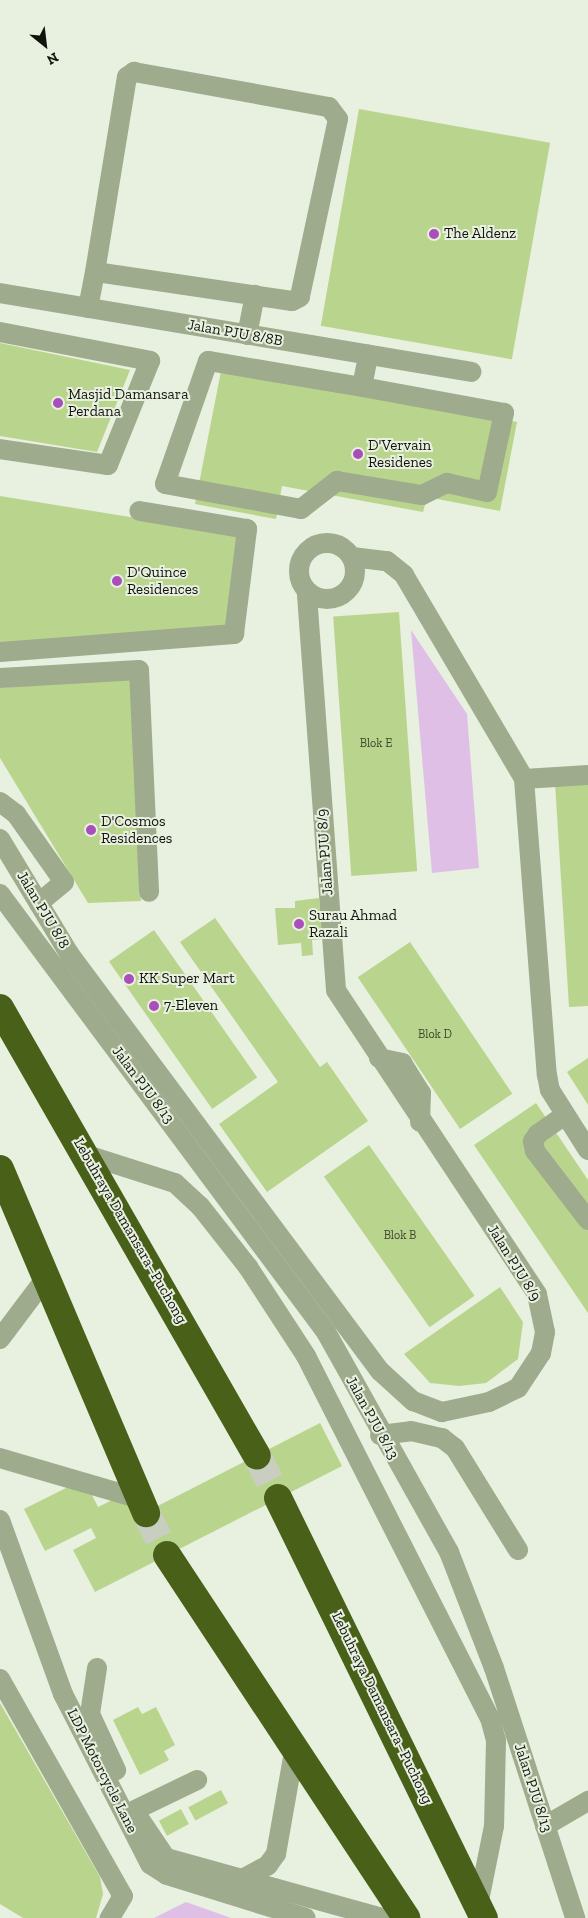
<!DOCTYPE html>
<meta charset="utf-8">
<style>
body{margin:0}
#map{position:relative;width:588px;height:1918px;overflow:hidden;background:#e8f0df;font-family:"Zilla Slab",serif}
div>[style]{position:absolute}
.green>*{inset:0;background:#dfbfe6}
.building>*{inset:0;background:#b9d58d;transform-origin:0 0}
.highway-tunnel>*{height:28px;margin-top:-14px;transform-origin:0;background:repeating-linear-gradient(90deg,#c8cfc0 0 28px,transparent 0 42px)}
.minor>*{height:20px;margin:-10px;padding:0 10px;transform-origin:10px;border-radius:10px;background:#9fab8d}
.minor>.ring{margin:-10px;padding:0;box-sizing:content-box;background:none;border:20px solid #9fab8d;border-radius:50%}
.highway>*{height:28px;margin:-14px;padding:0 14px;transform-origin:14px;border-radius:14px;background:#496019}
.dots>*{width:14px;height:14px;translate:-50% -50%;box-sizing:border-box;border:2px solid #e8f0df;border-radius:50%}
span{translate:-50% -50%;white-space:nowrap;text-align:center;line-height:1.15;-webkit-text-stroke:4px #e8f0df;paint-order:stroke}
.number-label{font-size:12px;color:#3b442d}
.number-label span{-webkit-text-stroke-width:0}
.poi-label{font-size:15px;color:#11130d}
.left{translate:0 -50%;text-align:left}
.street-label{font-size:15px;color:#11130d}
.north{position:absolute;left:20px;top:20px;width:50px;height:50px;-webkit-text-stroke:4px #e8f0df;paint-order:stroke;rotate:151deg;font-size:14px;font-weight:700;line-height:20px;text-align:center;color:#11130d}
.north::after{content:'';display:block;margin:auto;width:18px;height:22px;background:#11130d;clip-path:polygon(50% 0,100% 100%,50% 72%,0 100%)}
</style>
<div id="map">
<div class="green">
<i style="clip-path:polygon(411px 630px,467px 714px,479px 868px,432px 873px)"></i>
<i style="clip-path:polygon(186px 1902px,231px 1918px,154px 1918px)"></i>
</div>
<div class="building">
<i style="left:359px;top:109px;width:194px;height:220px;rotate:10deg"></i>
<i style="clip-path:polygon(0 343px,130px 370px,97px 452px,0 436px)"></i>
<i style="clip-path:polygon(222px 366px,517px 422px,500px 511px,427px 497px,423px 512px,282px 486px,276px 519px,195px 504px)"></i>
<i style="clip-path:polygon(0 496px,241px 535px,227px 627px,0 643px)"></i>
<i style="left:399px;top:612px;width:260px;height:66px;rotate:86deg"></i>
<i style="clip-path:polygon(133px 676px,141px 901px,88px 903px,0 758px,0 688px)"></i>
<i style="clip-path:polygon(588px 781px,588px 1006px,569px 1007px,555px 783px)"></i>
<i style="clip-path:polygon(319px 898px,323px 939px,312px 940px,313px 955px,302px 956px,301px 943px,278px 945px,275px 908px,295px 908px,295px 901px)"></i>
<i style="clip-path:polygon(215px 918px,320px 1067px,327px 1062px,368px 1121px,267px 1192px,219px 1124px,278px 1082px,180px 942px)"></i>
<i style="left:154px;top:930px;width:180px;height:55px;rotate:55deg"></i>
<i style="left:410px;top:942px;width:183px;height:63px;rotate:56deg"></i>
<i style="clip-path:polygon(588px 1058px,588px 1105px,567px 1072px)"></i>
<i style="clip-path:polygon(536px 1103px,588px 1180px,588px 1313px,474px 1145px)"></i>
<i style="left:369px;top:1145px;width:184px;height:55px;rotate:55deg"></i>
<i style="clip-path:polygon(500px 1287px,523px 1322px,518px 1359px,486px 1383px,459px 1386px,430px 1383px,404px 1354px)"></i>
<i style="clip-path:polygon(320px 1423px,342px 1466px,95px 1592px,73px 1550px,96px 1538px,91px 1528px,45px 1551px,24px 1509px,84px 1479px,98px 1507px,133px 1490px,144px 1513px)"></i>
<i style="clip-path:polygon(0 1703px,100px 1877px,103px 1894px,96px 1918px,23px 1918px,0 1904px)"></i>
<i style="clip-path:polygon(138px 1707px,142px 1714px,156px 1707px,175px 1745px,164px 1751px,169px 1760px,140px 1775px,113px 1720px)"></i>
<i style="left:221px;top:1790px;width:15px;height:37px;rotate:62deg"></i>
<i style="left:181px;top:1809px;width:17px;height:25px;rotate:62deg"></i>
</div>
<div class="highway-tunnel">
<i style="left:257px;top:1456px;width:47px;rotate:63.4deg"></i>
<i style="left:146px;top:1513px;width:47px;rotate:63.4deg"></i>
</div>
<div class="minor">
<i style="left:134px;top:72px;width:198px;rotate:10.2deg"></i>
<i style="left:329px;top:107px;width:15px;rotate:53deg"></i>
<i style="left:338px;top:119px;width:182px;rotate:102.1deg"></i>
<i style="left:300px;top:297px;width:9px;rotate:153deg"></i>
<i style="left:292px;top:301px;width:199px;rotate:-171.6deg"></i>
<i style="left:95px;top:272px;width:198px;rotate:-80.7deg"></i>
<i style="left:127px;top:77px;width:9px;rotate:-36deg"></i>
<i style="left:0;top:293px;width:478px;rotate:9.5deg"></i>
<i style="left:88px;top:308px;width:37px;rotate:-79deg"></i>
<i style="left:0;top:332px;width:153px;rotate:10.9deg"></i>
<i style="left:150px;top:361px;width:112px;rotate:112deg"></i>
<i style="left:108px;top:465px;width:109px;rotate:-171.6deg"></i>
<i style="left:247px;top:335px;width:41px;rotate:-78.7deg"></i>
<i style="left:362px;top:387px;width:156px;rotate:-170.4deg"></i>
<i style="left:208px;top:361px;width:130px;rotate:109.3deg"></i>
<i style="left:165px;top:484px;width:138px;rotate:10.4deg"></i>
<i style="left:301px;top:509px;width:46px;rotate:-37.9deg"></i>
<i style="left:337px;top:481px;width:86px;rotate:9.4deg"></i>
<i style="left:422px;top:495px;width:28px;rotate:-26deg"></i>
<i style="left:447px;top:483px;width:41px;rotate:12.7deg"></i>
<i style="left:487px;top:492px;width:81px;rotate:-77.9deg"></i>
<i style="left:504px;top:413px;width:144px;rotate:-169.6deg"></i>
<i style="left:362px;top:387px;width:33px;rotate:-79deg"></i>
<i class="ring" style="left:299px;top:543px;width:36px;height:36px"></i>
<i style="left:352px;top:557px;width:35px;rotate:7deg"></i>
<i style="left:387px;top:561px;width:22px;rotate:39deg"></i>
<i style="left:404px;top:575px;width:237px;rotate:59.5deg"></i>
<i style="left:524px;top:779px;width:297px;rotate:85.6deg"></i>
<i style="left:547px;top:1075px;width:15px;rotate:79deg"></i>
<i style="left:550px;top:1090px;width:71px;rotate:57.7deg"></i>
<i style="left:0;top:652px;width:235px;rotate:-4.4deg"></i>
<i style="left:234px;top:634px;width:106px;rotate:-82.9deg"></i>
<i style="left:247px;top:529px;width:109px;rotate:-170.5deg"></i>
<i style="left:0;top:678px;width:139px;rotate:-3.3deg"></i>
<i style="left:139px;top:670px;width:222px;rotate:87.4deg"></i>
<i style="left:524px;top:779px;width:64px;rotate:-3.6deg"></i>
<i style="left:0;top:802px;width:20px;rotate:37deg"></i>
<i style="left:16px;top:814px;width:83px;rotate:54.8deg"></i>
<i style="left:64px;top:882px;width:33px;rotate:140deg"></i>
<i style="left:0;top:839px;width:135px;rotate:58.9deg"></i>
<i style="left:70px;top:955px;width:519px;rotate:53.31deg"></i>
<i style="left:380px;top:1371px;width:45px;rotate:42.3deg"></i>
<i style="left:413px;top:1401px;width:31px;rotate:21deg"></i>
<i style="left:442px;top:1412px;width:48px;rotate:-12deg"></i>
<i style="left:489px;top:1402px;width:32px;rotate:-26deg"></i>
<i style="left:518px;top:1388px;width:42px;rotate:-56.7deg"></i>
<i style="left:541px;top:1353px;width:21px;rotate:-79deg"></i>
<i style="left:545px;top:1332px;width:39px;rotate:-102deg"></i>
<i style="left:537px;top:1294px;width:364px;rotate:-123.5deg"></i>
<i style="left:336px;top:990px;width:399px;rotate:-94.2deg"></i>
<i style="left:0;top:894px;width:546px;rotate:53.34deg"></i>
<i style="left:326px;top:1332px;width:252px;rotate:60.8deg"></i>
<i style="left:449px;top:1552px;width:124px;rotate:68.8deg"></i>
<i style="left:494px;top:1668px;width:263px;rotate:72deg"></i>
<i style="left:379px;top:1058px;width:24px;rotate:12deg"></i>
<i style="left:402px;top:1063px;width:36px;rotate:58deg"></i>
<i style="left:421px;top:1093px;width:29px;rotate:92deg"></i>
<i style="left:565px;top:1115px;width:33px;rotate:145deg"></i>
<i style="left:538px;top:1134px;width:9px;rotate:126deg"></i>
<i style="left:533px;top:1141px;width:10px;rotate:79deg"></i>
<i style="left:535px;top:1151px;width:87px;rotate:52.5deg"></i>
<i style="left:87px;top:1155px;width:92px;rotate:17.7deg"></i>
<i style="left:175px;top:1183px;width:34px;rotate:43deg"></i>
<i style="left:200px;top:1206px;width:78px;rotate:51.8deg"></i>
<i style="left:248px;top:1267px;width:106px;rotate:56.9deg"></i>
<i style="left:306px;top:1356px;width:406px;rotate:63.1deg"></i>
<i style="left:490px;top:1718px;width:23px;rotate:75deg"></i>
<i style="left:496px;top:1740px;width:86px;rotate:91.3deg"></i>
<i style="left:494px;top:1826px;width:81px;rotate:101.4deg"></i>
<i style="left:0;top:1339px;width:80px;rotate:-53.1deg"></i>
<i style="left:380px;top:1435px;width:31px;rotate:-7deg"></i>
<i style="left:411px;top:1431px;width:32px;rotate:13deg"></i>
<i style="left:442px;top:1438px;width:16px;rotate:38deg"></i>
<i style="left:455px;top:1448px;width:120px;rotate:58.3deg"></i>
<i style="left:0;top:1458px;width:146px;rotate:16.3deg"></i>
<i style="left:0;top:1520px;width:185px;rotate:70.1deg"></i>
<i style="left:63px;top:1694px;width:191px;rotate:62.9deg"></i>
<i style="left:150px;top:1864px;width:20px;rotate:33deg"></i>
<i style="left:167px;top:1875px;width:145px;rotate:17.2deg"></i>
<i style="left:97px;top:1668px;width:47px;rotate:98.7deg"></i>
<i style="left:90px;top:1714px;width:62px;rotate:65.1deg"></i>
<i style="left:0;top:1679px;width:249px;rotate:60.5deg"></i>
<i style="left:123px;top:1896px;width:26px;rotate:121deg"></i>
<i style="left:135px;top:1810px;width:69px;rotate:-25.8deg"></i>
<i style="left:139px;top:1818px;width:48px;rotate:56deg"></i>
<i style="left:166px;top:1858px;width:225px;rotate:15.5deg"></i>
<i style="left:545px;top:1826px;width:50px;rotate:-30.2deg"></i>
<i style="left:244px;top:1878px;width:27px;rotate:-28deg"></i>
<i style="left:268px;top:1865px;width:14px;rotate:-54deg"></i>
<i style="left:276px;top:1854px;width:110px;rotate:-80deg"></i>
</div>
<div class="highway">
<i style="left:0;top:1008px;width:516px;rotate:60.16deg"></i>
<i style="left:0;top:1169px;width:374px;rotate:67deg"></i>
<i style="left:278px;top:1498px;width:468px;rotate:63.9deg"></i>
<i style="left:167px;top:1555px;width:435px;rotate:56.6deg"></i>
</div>
<div class="dots">
<i style="left:434px;top:234px;background:#a94fbc"></i>
<i style="left:58px;top:403px;background:#a94fbc"></i>
<i style="left:358px;top:454px;background:#a94fbc"></i>
<i style="left:117px;top:581px;background:#a94fbc"></i>
<i style="left:91px;top:830px;background:#a94fbc"></i>
<i style="left:299px;top:924px;background:#a94fbc"></i>
<i style="left:129px;top:979px;background:#a94fbc"></i>
<i style="left:154px;top:1006px;background:#a94fbc"></i>
</div>
<div class="number-label">
<span style="left:376px;top:744px">Blok E</span>
<span style="left:435px;top:1035px">Blok D</span>
<span style="left:400px;top:1236px">Blok B</span>
</div>
<div class="poi-label">
<span class="left" style="left:444px;top:234px">The Aldenz</span>
<span class="left" style="left:68px;top:403px">Masjid Damansara<br>Perdana</span>
<span class="left" style="left:368px;top:454px">D'Vervain<br>Residenes</span>
<span class="left" style="left:127px;top:581px">D'Quince<br>Residences</span>
<span class="left" style="left:101px;top:830px">D'Cosmos<br>Residences</span>
<span class="left" style="left:309px;top:924px">Surau Ahmad<br>Razali</span>
<span class="left" style="left:139px;top:979px">KK Super Mart</span>
<span class="left" style="left:164px;top:1006px">7-Eleven</span>
</div>
<div class="street-label">
<span style="left:235px;top:333px;rotate:10deg">Jalan PJU 8/8B</span>
<span style="left:325px;top:852px;rotate:-94deg">Jalan PJU 8/9</span>
<span style="left:43px;top:910px;rotate:59deg">Jalan PJU 8/8</span>
<span style="left:143px;top:1085px;rotate:53deg">Jalan PJU 8/13</span>
<span style="left:130px;top:1231px;rotate:60deg">Lebuhraya Damansara–Puchong</span>
<span style="left:514px;top:1263px;rotate:58deg">Jalan PJU 8/9</span>
<span style="left:372px;top:1418px;rotate:61deg">Jalan PJU 8/13</span>
<span style="left:382px;top:1708px;rotate:64deg">Lebuhraya Damansara–Puchong</span>
<span style="left:102px;top:1771px;rotate:63deg">LDP Motorcycle Lane</span>
<span style="left:533px;top:1788px;rotate:72deg">Jalan PJU 8/13</span>
</div>
<div class="north">N</div>
</div>
